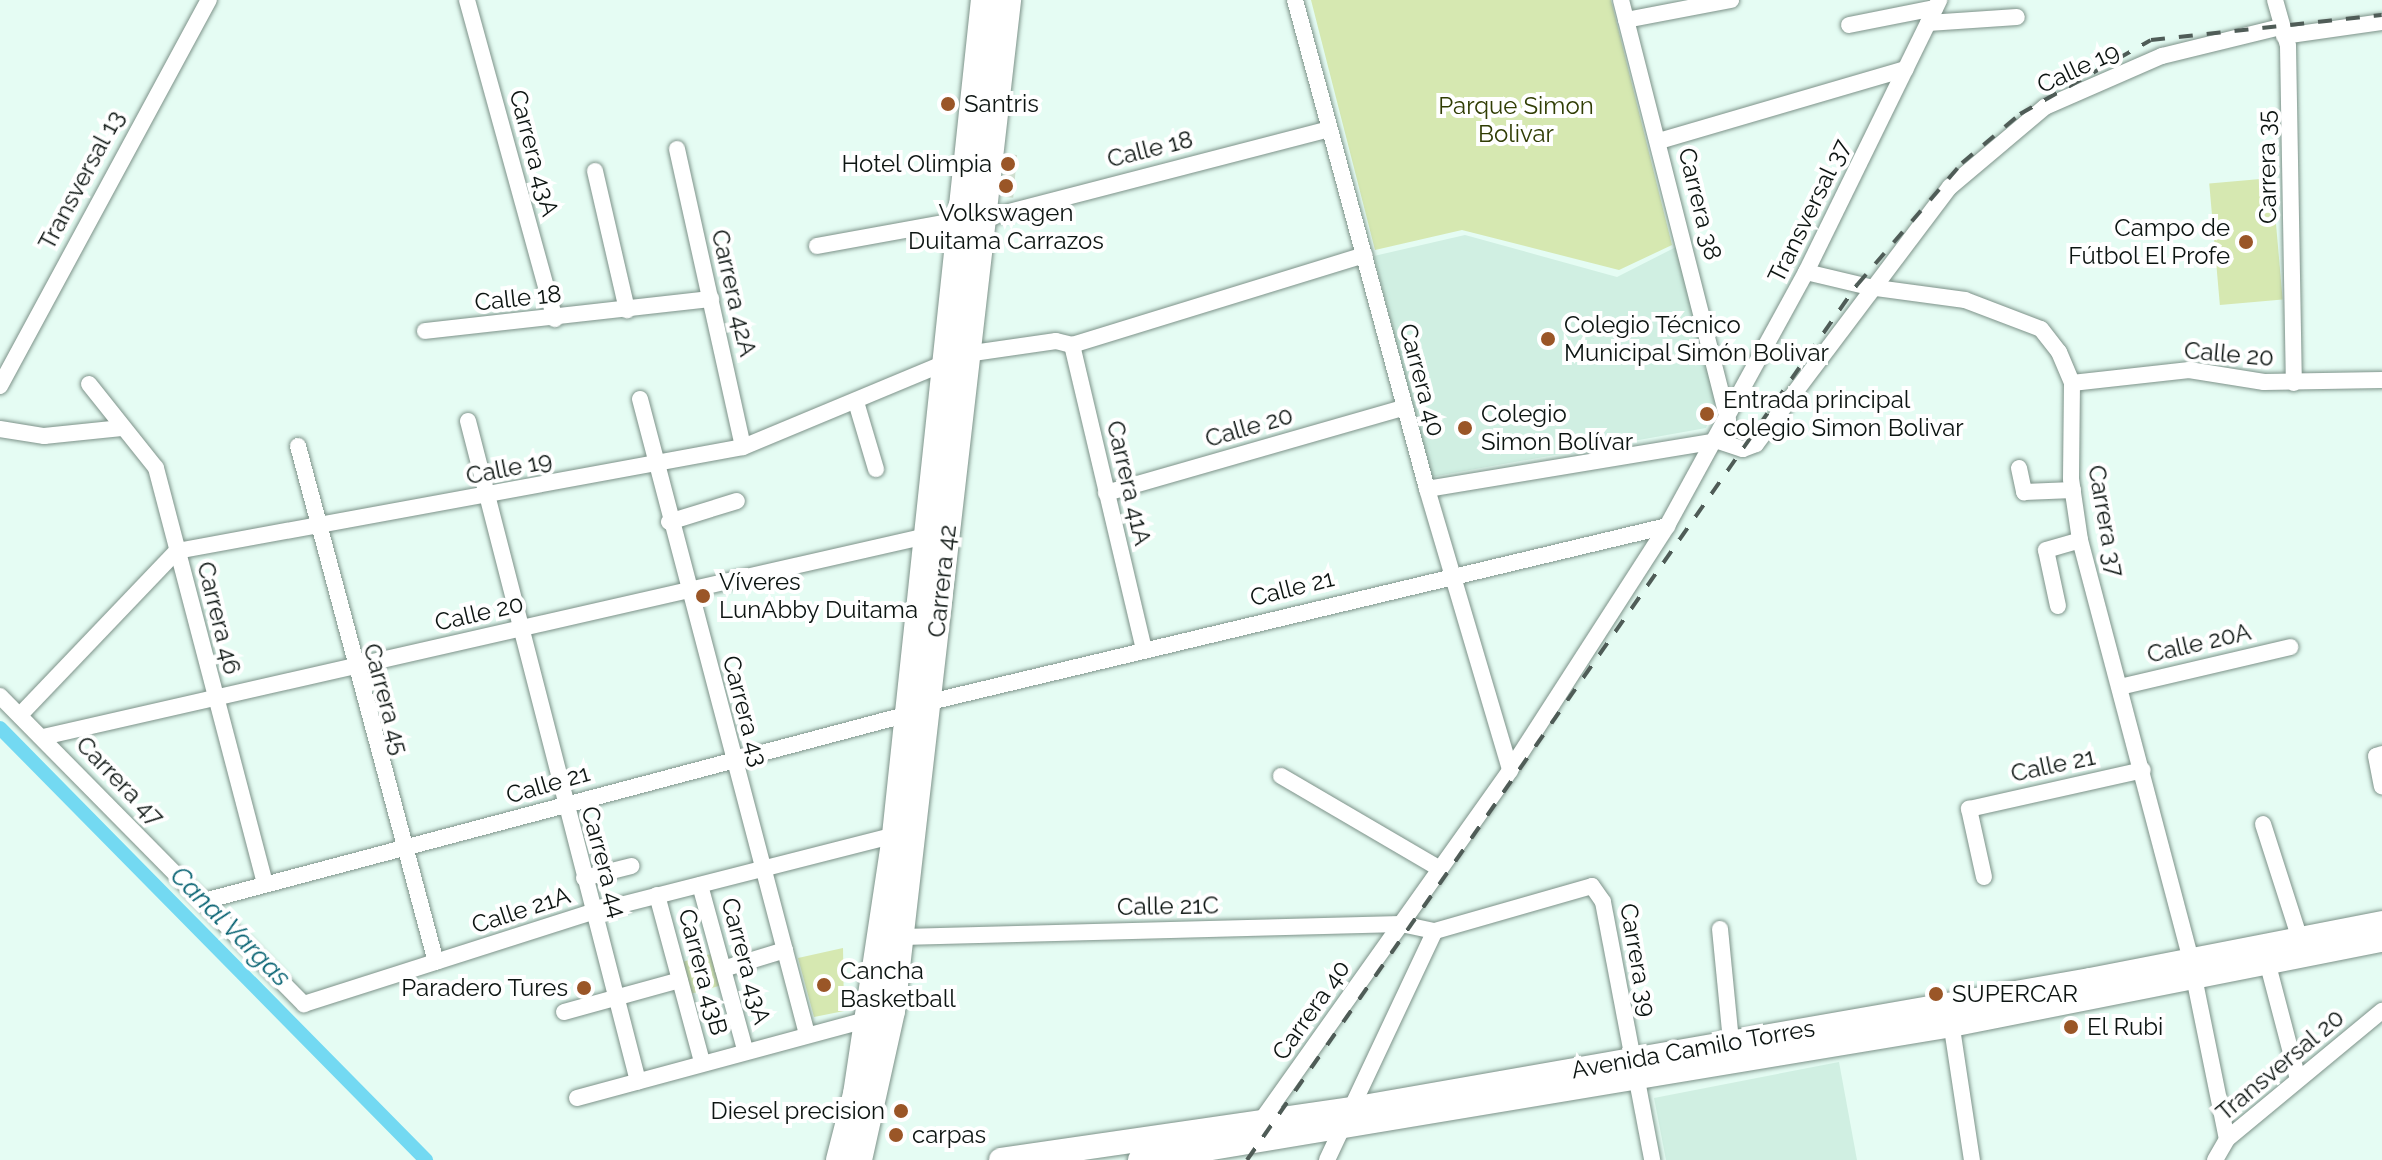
<!DOCTYPE html>
<meta charset="utf-8">
<style>
body{margin:0}
#map{position:relative;width:2382px;height:1160px;overflow:hidden;background:#e5fcf3;font-family:Raleway,sans-serif}
div>[style]{position:absolute}
.built>*{inset:0;background:#d0efe2}
.green>*{inset:0;background:#d6e8b1;transform-origin:0 0}
.canal>*{height:14px;margin:-7px;padding:0 7px;transform-origin:7px;border-radius:7px;background:#73d9f2}
.building>*{inset:0;background:#cfdecf;transform-origin:0 0}
.roads{filter:drop-shadow(0 0 2px #7d9289) drop-shadow(0 0 2px #7d9289)}
.minor>*{height:16px;margin:-8px;padding:0 8px;transform-origin:8px;border-radius:8px;background:#fff}
.primary>*{height:24px;margin:-12px;padding:0 12px;transform-origin:12px;border-radius:12px;background:#fff}
.trunk>*{height:26px;margin:-13px;padding:0 13px;transform-origin:13px;border-radius:13px;background:#fff}
.rail>*{height:4px;margin-top:-2px;transform-origin:0;background:repeating-linear-gradient(90deg,#4f5c57 0 14px,transparent 0 28px)}
.dots>*{width:22px;height:22px;translate:-50% -50%;box-sizing:border-box;border:4px solid #fff;border-radius:50%}
span{translate:-50% -50%;white-space:nowrap;text-align:center;line-height:1.15;-webkit-text-stroke:8px #fff;paint-order:stroke}
.street-label{font-size:24px;color:#0d1512}
.poi-label{font-size:24px;color:#0d1512}
.left{translate:0 -50%;text-align:left}
.right{translate:-100% -50%;text-align:right}
.park-label{font-size:24px;color:#303d04}
.water-label{font-size:26px;color:#046070;font-style:italic}
</style>
<div id="map">
<div class="built">
<i style="clip-path:polygon(1465px 235px,1617px 277px,1678px 246px,1716px 401px,1706px 428px,1431px 477px,1374px 256px)"></i>
<i style="clip-path:polygon(1839px 1062px,1857px 1160px,1666px 1160px,1654px 1098px)"></i>
</div>
<div class="green">
<i style="clip-path:polygon(1311px 0,1611px 0,1672px 245px,1619px 270px,1462px 230px,1375px 250px)"></i>
<i style="left:2272px;top:178px;width:122px;height:63px;rotate:85deg"></i>
<i style="clip-path:polygon(843px 948px,844px 1011px,814px 1017px,798px 958px)"></i>
<i style="left:714px;top:953px;width:33px;height:34px;rotate:74deg"></i>
</div>
<div class="canal">
<i style="left:0;top:728px;width:607px;rotate:45.4deg"></i>
</div>
<div class="building">
<i style="left:1006px;top:154px;width:11px;height:43px;rotate:5deg"></i>
</div>
<div class="roads">
<div class="minor">
<i style="left:467px;top:0;width:331px;rotate:74.6deg"></i>
<i style="left:1295px;top:0;width:507px;rotate:74.89deg"></i>
<i style="left:1427px;top:489px;width:293px;rotate:73.5deg"></i>
<i style="left:1621px;top:0;width:434px;rotate:75.7deg"></i>
<i style="left:2275px;top:0;width:48px;rotate:74.2deg"></i>
<i style="left:2288px;top:46px;width:337px;rotate:89deg"></i>
<i style="left:1626px;top:20px;width:107px;rotate:-10.8deg"></i>
<i style="left:1928px;top:23px;width:89px;rotate:-3.9deg"></i>
<i style="left:1849px;top:25px;width:88px;rotate:-11.2deg"></i>
<i style="left:2284px;top:36px;width:99px;rotate:-8.1deg"></i>
<i style="left:1659px;top:141px;width:257px;rotate:-16.3deg"></i>
<i style="left:677px;top:149px;width:305px;rotate:77.5deg"></i>
<i style="left:595px;top:171px;width:143px;rotate:77deg"></i>
<i style="left:982px;top:219px;width:358px;rotate:-14.5deg"></i>
<i style="left:817px;top:246px;width:145px;rotate:-10.3deg"></i>
<i style="left:1806px;top:272px;width:65px;rotate:13.4deg"></i>
<i style="left:1869px;top:287px;width:97px;rotate:7.7deg"></i>
<i style="left:1965px;top:300px;width:81px;rotate:20.9deg"></i>
<i style="left:2041px;top:329px;width:29px;rotate:52deg"></i>
<i style="left:2059px;top:352px;width:34px;rotate:67deg"></i>
<i style="left:2072px;top:383px;width:96px;rotate:90.6deg"></i>
<i style="left:2071px;top:479px;width:62px;rotate:81.6deg"></i>
<i style="left:2080px;top:540px;width:434px;rotate:75.2deg"></i>
<i style="left:425px;top:331px;width:288px;rotate:-6.4deg"></i>
<i style="left:1072px;top:345px;width:306px;rotate:-17.1deg"></i>
<i style="left:2072px;top:383px;width:118px;rotate:-6.3deg"></i>
<i style="left:2189px;top:370px;width:76px;rotate:9.1deg"></i>
<i style="left:2264px;top:382px;width:118px;rotate:-1deg"></i>
<i style="left:89px;top:384px;width:107px;rotate:51.4deg"></i>
<i style="left:156px;top:468px;width:429px;rotate:75.3deg"></i>
<i style="left:0;top:386px;width:439px;rotate:-61.6deg"></i>
<i style="left:640px;top:399px;width:657px;rotate:75.27deg"></i>
<i style="left:856px;top:402px;width:70px;rotate:73.4deg"></i>
<i style="left:468px;top:421px;width:682px;rotate:75.56deg"></i>
<i style="left:0;top:429px;width:45px;rotate:9deg"></i>
<i style="left:44px;top:436px;width:78px;rotate:-5.9deg"></i>
<i style="left:298px;top:446px;width:534px;rotate:75.03deg"></i>
<i style="left:2019px;top:468px;width:25px;rotate:78deg"></i>
<i style="left:2024px;top:492px;width:49px;rotate:-2.3deg"></i>
<i style="left:1427px;top:489px;width:295px;rotate:-9.4deg"></i>
<i style="left:1718px;top:441px;width:26px;rotate:18deg"></i>
<i style="left:1743px;top:449px;width:14px;rotate:-21deg"></i>
<i style="left:1756px;top:444px;width:322px;rotate:-53deg"></i>
<i style="left:1950px;top:187px;width:124px;rotate:-40.1deg"></i>
<i style="left:2045px;top:107px;width:128px;rotate:-23.6deg"></i>
<i style="left:2162px;top:56px;width:122px;rotate:-13.8deg"></i>
<i style="left:1106px;top:493px;width:311px;rotate:-16deg"></i>
<i style="left:669px;top:522px;width:71px;rotate:-17.2deg"></i>
<i style="left:2058px;top:606px;width:57px;rotate:-102.1deg"></i>
<i style="left:2046px;top:550px;width:35px;rotate:-16deg"></i>
<i style="left:2120px;top:687px;width:175px;rotate:-13.2deg"></i>
<i style="left:0;top:696px;width:433px;rotate:45.4deg"></i>
<i style="left:304px;top:1004px;width:303px;rotate:-17.7deg"></i>
<i style="left:593px;top:912px;width:312px;rotate:-14.3deg"></i>
<i style="left:930px;top:702px;width:758px;rotate:-13.43deg"></i>
<i style="left:21px;top:714px;width:226px;rotate:-46.3deg"></i>
<i style="left:177px;top:551px;width:575px;rotate:-10.41deg"></i>
<i style="left:743px;top:447px;width:242px;rotate:-22.6deg"></i>
<i style="left:966px;top:354px;width:91px;rotate:-8.2deg"></i>
<i style="left:1056px;top:341px;width:16px;rotate:14deg"></i>
<i style="left:1072px;top:345px;width:312px;rotate:76.7deg"></i>
<i style="left:43px;top:737px;width:906px;rotate:-12.82deg"></i>
<i style="left:2382px;top:754px;width:6px;rotate:162deg"></i>
<i style="left:2376px;top:756px;width:31px;rotate:79deg"></i>
<i style="left:1281px;top:776px;width:184px;rotate:30.3deg"></i>
<i style="left:2263px;top:824px;width:121px;rotate:72.2deg"></i>
<i style="left:1984px;top:877px;width:70px;rotate:-102.4deg"></i>
<i style="left:1969px;top:809px;width:178px;rotate:-12.6deg"></i>
<i style="left:584px;top:878px;width:49px;rotate:-14.3deg"></i>
<i style="left:700px;top:885px;width:171px;rotate:74.7deg"></i>
<i style="left:657px;top:895px;width:173px;rotate:74.9deg"></i>
<i style="left:204px;top:901px;width:725px;rotate:-14.86deg"></i>
<i style="left:1720px;top:929px;width:114px;rotate:84.4deg"></i>
<i style="left:902px;top:937px;width:499px;rotate:-1.5deg"></i>
<i style="left:1401px;top:924px;width:35px;rotate:12deg"></i>
<i style="left:1435px;top:931px;width:163px;rotate:-16deg"></i>
<i style="left:1592px;top:886px;width:19px;rotate:55deg"></i>
<i style="left:1603px;top:902px;width:263px;rotate:79.2deg"></i>
<i style="left:2268px;top:965px;width:118px;rotate:75.3deg"></i>
<i style="left:723px;top:969px;width:65px;rotate:-17deg"></i>
<i style="left:2195px;top:982px;width:160px;rotate:78.5deg"></i>
<i style="left:564px;top:1012px;width:120px;rotate:-15.4deg"></i>
<i style="left:1950px;top:1015px;width:147px;rotate:81.4deg"></i>
<i style="left:577px;top:1098px;width:302px;rotate:-15.1deg"></i>
<i style="left:1261px;top:1121px;width:430px;rotate:-54.6deg"></i>
<i style="left:1510px;top:770px;width:290px;rotate:-57.2deg"></i>
<i style="left:1667px;top:526px;width:290px;rotate:-61.3deg"></i>
<i style="left:1806px;top:272px;width:303px;rotate:-63.9deg"></i>
<i style="left:1327px;top:1160px;width:253px;rotate:-64.8deg"></i>
<i style="left:2215px;top:1160px;width:24px;rotate:-60deg"></i>
<i style="left:2227px;top:1139px;width:201px;rotate:-39.6deg"></i>
</div>
<div class="primary">
<i style="left:1001px;top:1160px;width:355px;rotate:-8.3deg"></i>
<i style="left:1352px;top:1109px;width:749px;rotate:-9.91deg"></i>
<i style="left:2090px;top:980px;width:298px;rotate:-11deg"></i>
<i style="left:1140px;top:1160px;width:822px;rotate:-9.45deg"></i>
<i style="left:1951px;top:1025px;width:439px;rotate:-11.2deg"></i>
</div>
<div class="trunk">
<i style="left:839px;top:1160px;width:68px;rotate:-75.6deg"></i>
<i style="left:856px;top:1094px;width:262px;rotate:-81.4deg"></i>
<i style="left:895px;top:835px;width:840px;rotate:-83.92deg"></i>
<i style="left:859px;top:1160px;width:153px;rotate:-77.5deg"></i>
<i style="left:892px;top:1011px;width:1018px;rotate:-83.45deg"></i>
</div>
</div>
<div class="rail">
<i style="left:1247px;top:1160px;width:1067px;rotate:-55.12deg"></i>
<i style="left:1857px;top:285px;width:161px;rotate:-49.3deg"></i>
<i style="left:1962px;top:163px;width:76px;rotate:-40.2deg"></i>
<i style="left:2020px;top:114px;width:150px;rotate:-29.5deg"></i>
<i style="left:2151px;top:40px;width:232px;rotate:-6.2deg"></i>
</div>
<div class="dots">
<i style="left:948px;top:104px;background:#9a5627"></i>
<i style="left:1008px;top:164px;background:#9a5627"></i>
<i style="left:1006px;top:186px;background:#9a5627"></i>
<i style="left:2246px;top:242px;background:#9a5627"></i>
<i style="left:1548px;top:339px;background:#9a5627"></i>
<i style="left:1707px;top:414px;background:#9a5627"></i>
<i style="left:1465px;top:428px;background:#9a5627"></i>
<i style="left:703px;top:596px;background:#9a5627"></i>
<i style="left:824px;top:985px;background:#9a5627"></i>
<i style="left:584px;top:988px;background:#9a5627"></i>
<i style="left:1936px;top:994px;background:#9a5627"></i>
<i style="left:2071px;top:1027px;background:#9a5627"></i>
<i style="left:901px;top:1111px;background:#9a5627"></i>
<i style="left:896px;top:1135px;background:#9a5627"></i>
</div>
<div class="street-label">
<span style="left:2078px;top:68px;rotate:-25deg">Calle 19</span>
<span style="left:1150px;top:149px;rotate:-14deg">Calle 18</span>
<span style="left:534px;top:153px;rotate:75deg">Carrera 43A</span>
<span style="left:2267px;top:167px;rotate:-91deg">Carrera 35</span>
<span style="left:81px;top:180px;rotate:-62deg">Transversal 13</span>
<span style="left:1700px;top:204px;rotate:76deg">Carrera 38</span>
<span style="left:1809px;top:211px;rotate:-64deg">Transversal 37</span>
<span style="left:734px;top:293px;rotate:77deg">Carrera 42A</span>
<span style="left:518px;top:298px;rotate:-6deg">Calle 18</span>
<span style="left:2229px;top:354px;rotate:5deg">Calle 20</span>
<span style="left:1422px;top:380px;rotate:75deg">Carrera 40</span>
<span style="left:1249px;top:427px;rotate:-16deg">Calle 20</span>
<span style="left:509px;top:468px;rotate:-11deg">Calle 19</span>
<span style="left:1129px;top:483px;rotate:77deg">Carrera 41A</span>
<span style="left:2106px;top:521px;rotate:80deg">Carrera 37</span>
<span style="left:942px;top:581px;rotate:-84deg">Carrera 42</span>
<span style="left:1292px;top:588px;rotate:-14deg">Calle 21</span>
<span style="left:479px;top:613px;rotate:-13deg">Calle 20</span>
<span style="left:219px;top:618px;rotate:76deg">Carrera 46</span>
<span style="left:2199px;top:643px;rotate:-13deg">Calle 20A</span>
<span style="left:386px;top:699px;rotate:75deg">Carrera 45</span>
<span style="left:745px;top:711px;rotate:75deg">Carrera 43</span>
<span style="left:2053px;top:765px;rotate:-12deg">Calle 21</span>
<span style="left:120px;top:781px;rotate:46deg">Carrera 47</span>
<span style="left:548px;top:784px;rotate:-16deg">Calle 21</span>
<span style="left:604px;top:862px;rotate:75deg">Carrera 44</span>
<span style="left:1168px;top:906px;rotate:-1deg">Calle 21C</span>
<span style="left:521px;top:910px;rotate:-18deg">Calle 21A</span>
<span style="left:1638px;top:960px;rotate:80deg">Carrera 39</span>
<span style="left:746px;top:961px;rotate:75deg">Carrera 43A</span>
<span style="left:703px;top:972px;rotate:75deg">Carrera 43B</span>
<span style="left:1311px;top:1010px;rotate:-55deg">Carrera 40</span>
<span style="left:1693px;top:1049px;rotate:-10deg">Avenida Camilo Torres</span>
<span style="left:2280px;top:1065px;rotate:-40deg">Transversal 20</span>
</div>
<div class="poi-label">
<span class="left" style="left:964px;top:104px">Santris</span>
<span class="right" style="left:992px;top:164px">Hotel Olimpia</span>
<span style="left:1006px;top:227px">Volkswagen<br>Duitama Carrazos</span>
<span class="right" style="left:2230px;top:242px">Campo de<br>Fútbol El Profe</span>
<span class="left" style="left:1564px;top:339px">Colegio Técnico<br>Municipal Simón Bolivar</span>
<span class="left" style="left:1723px;top:414px">Entrada principal<br>colegio Simon Bolivar</span>
<span class="left" style="left:1481px;top:428px">Colegio<br>Simon Bolívar</span>
<span class="left" style="left:719px;top:596px">Víveres<br>LunAbby Duitama</span>
<span class="left" style="left:840px;top:985px">Cancha<br>Basketball</span>
<span class="right" style="left:568px;top:988px">Paradero Tures</span>
<span class="left" style="left:1952px;top:994px">SUPERCAR</span>
<span class="left" style="left:2087px;top:1027px">El Rubi</span>
<span class="right" style="left:885px;top:1111px">Diesel precision</span>
<span class="left" style="left:912px;top:1135px">carpas</span>
</div>
<div class="park-label">
<span style="left:1516px;top:120px">Parque Simon<br>Bolivar</span>
</div>
<div class="water-label">
<span style="left:230px;top:927px;rotate:45deg">Canal Vargas</span>
</div>
</div>
